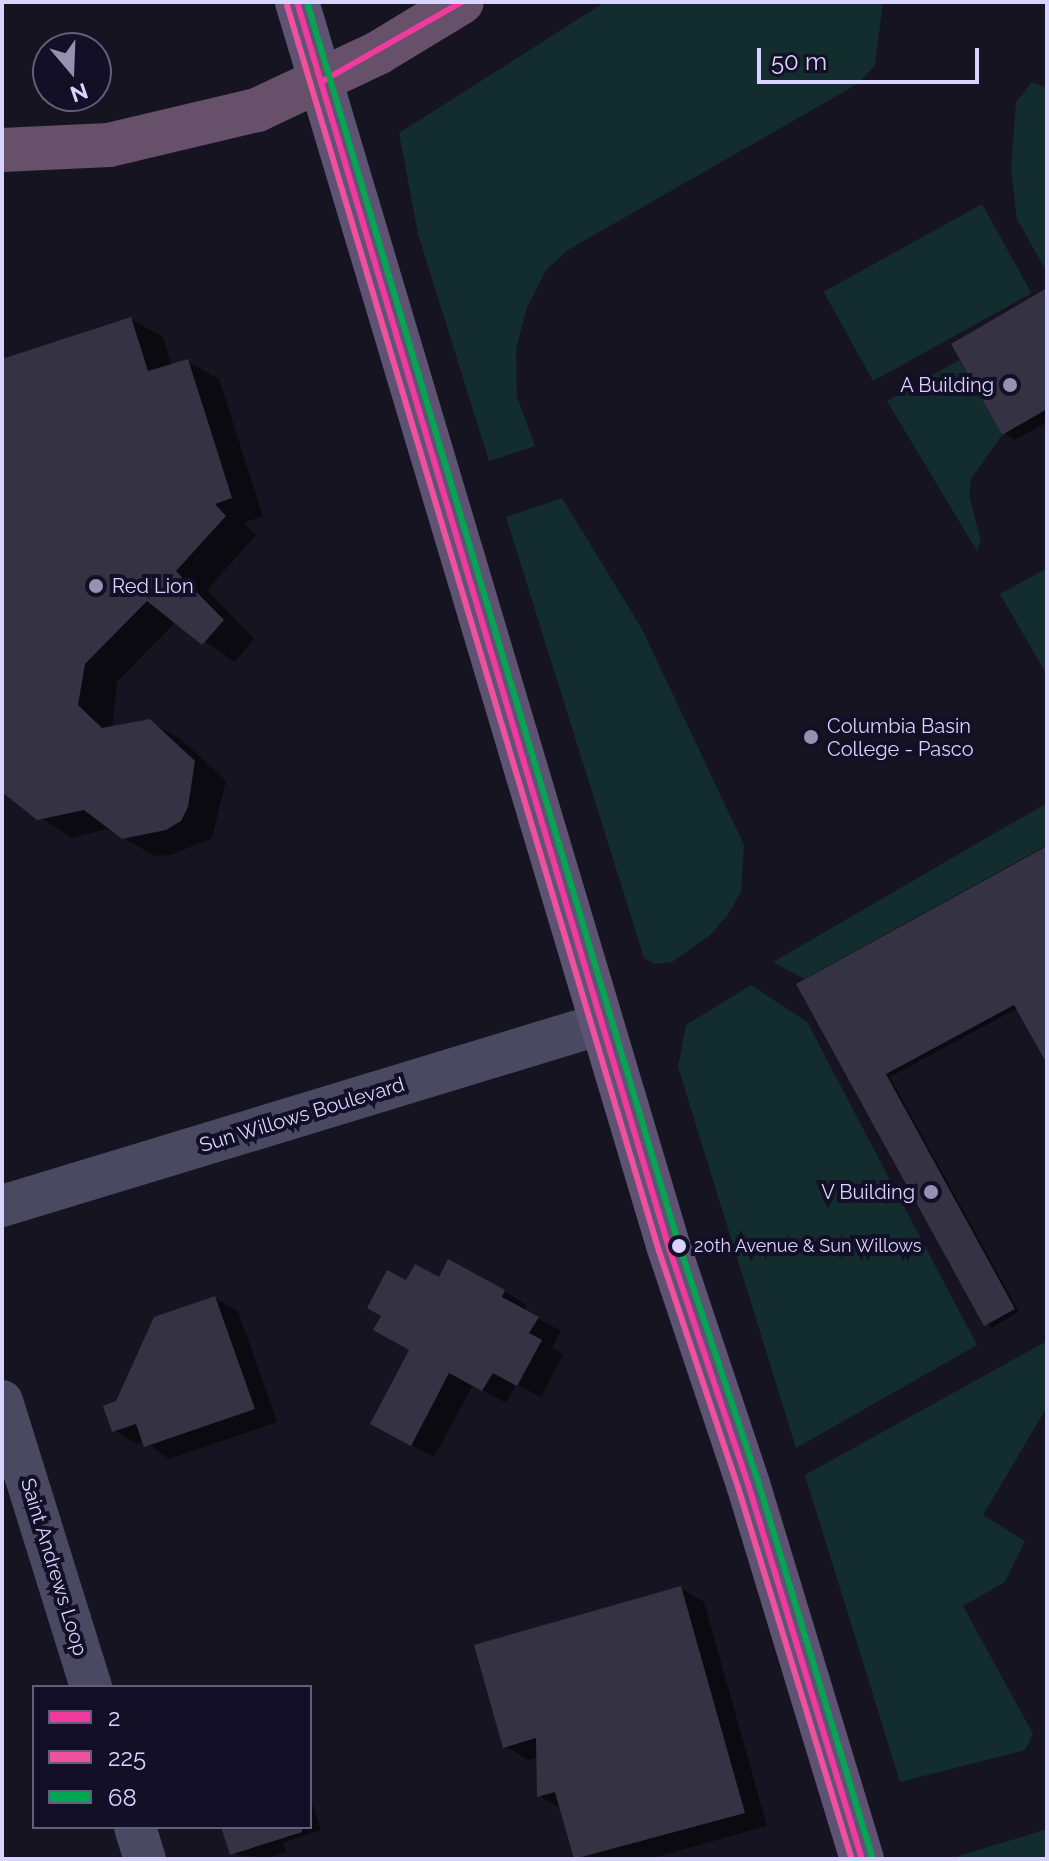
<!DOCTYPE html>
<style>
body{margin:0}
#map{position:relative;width:1049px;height:1861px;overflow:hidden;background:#161421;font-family:Raleway,sans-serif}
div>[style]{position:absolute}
.green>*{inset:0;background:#132c2d;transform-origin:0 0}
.shadow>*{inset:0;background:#0007}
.building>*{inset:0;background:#343243}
.minor>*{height:42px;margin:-21px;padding:0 21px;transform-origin:21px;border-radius:21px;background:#4a4962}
.major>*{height:44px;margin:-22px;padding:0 22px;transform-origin:22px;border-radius:22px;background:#5e5373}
.highway>*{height:44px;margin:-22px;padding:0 22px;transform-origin:22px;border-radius:22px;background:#67516a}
.bus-1>*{height:6px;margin:-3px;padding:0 3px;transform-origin:3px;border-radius:3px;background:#f13a9d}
.bus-2>*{height:6px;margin:-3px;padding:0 3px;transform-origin:3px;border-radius:3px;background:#ef519e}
.bus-3>*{height:6px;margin:-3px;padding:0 3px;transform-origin:3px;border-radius:3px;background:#00a651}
.dots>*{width:22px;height:22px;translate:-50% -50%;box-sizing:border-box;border:4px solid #130f26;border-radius:50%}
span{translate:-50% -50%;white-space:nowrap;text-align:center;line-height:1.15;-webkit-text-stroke:8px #130f26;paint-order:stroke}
.bus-label{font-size:18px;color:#d9d4ff}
.left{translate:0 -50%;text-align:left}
.poi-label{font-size:20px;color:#d9d4ff}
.right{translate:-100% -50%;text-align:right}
.street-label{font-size:20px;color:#d9d4ff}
.frame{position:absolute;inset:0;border:4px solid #d9d4ff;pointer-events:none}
.legend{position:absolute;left:32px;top:1685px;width:280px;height:144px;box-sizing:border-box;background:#130f26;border:2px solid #625e7d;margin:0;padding:10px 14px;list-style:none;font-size:24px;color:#d9d4ff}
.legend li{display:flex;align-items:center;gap:16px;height:40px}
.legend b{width:40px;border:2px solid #625e7d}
.north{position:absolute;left:32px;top:32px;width:80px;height:80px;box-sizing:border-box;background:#130f26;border:2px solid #625e7d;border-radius:50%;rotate:161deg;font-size:22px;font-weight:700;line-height:32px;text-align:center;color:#d9d4ff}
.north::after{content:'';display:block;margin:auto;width:28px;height:36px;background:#9591b1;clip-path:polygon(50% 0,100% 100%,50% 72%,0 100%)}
.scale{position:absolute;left:757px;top:48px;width:222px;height:36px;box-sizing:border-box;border:4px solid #d9d4ff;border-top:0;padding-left:10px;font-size:24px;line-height:28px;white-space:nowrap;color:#d9d4ff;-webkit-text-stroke:6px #130f26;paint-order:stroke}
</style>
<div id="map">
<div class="green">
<i style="clip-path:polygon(605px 2px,883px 2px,875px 65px,859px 83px,568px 250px,546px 270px,527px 308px,516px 349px,517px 397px,535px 446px,489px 461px,418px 234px,399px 133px)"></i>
<i style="clip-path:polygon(1032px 82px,1047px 88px,1047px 273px,1017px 219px,1011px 169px,1016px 102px)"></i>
<i style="left:982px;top:204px;width:102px;height:181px;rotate:61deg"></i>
<i style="clip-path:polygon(959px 360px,1002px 435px,971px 479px,969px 495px,981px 541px,977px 551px,887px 401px)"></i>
<i style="clip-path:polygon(562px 498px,642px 629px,744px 845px,741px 892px,727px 916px,710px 935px,672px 962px,655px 964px,644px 958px,506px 517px)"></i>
<i style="clip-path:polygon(1047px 568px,1047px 675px,1000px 594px)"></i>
<i style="clip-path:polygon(1047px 803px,1047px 845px,804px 979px,773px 962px)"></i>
<i style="clip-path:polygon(751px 985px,807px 1022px,977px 1345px,796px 1448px,678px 1067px,686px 1025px)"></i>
<i style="clip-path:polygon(1047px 1341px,1047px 1407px,983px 1515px,1025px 1541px,1005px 1582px,963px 1606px,1033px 1734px,1025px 1750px,900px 1782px,805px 1475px)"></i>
<i style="clip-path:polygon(1047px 1829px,1047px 1859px,949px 1859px)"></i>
</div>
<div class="shadow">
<i style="clip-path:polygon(1047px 291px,1047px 422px,1015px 440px,1004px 433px)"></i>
<i style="clip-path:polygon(131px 319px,163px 337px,172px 366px,187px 361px,219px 379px,263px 516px,244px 523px,256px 535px,207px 590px,254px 639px,235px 662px,176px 622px,117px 682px,112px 728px,149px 721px,182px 740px,226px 781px,212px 838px,171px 855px,155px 856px,107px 829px,71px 838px,2px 790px,2px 361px)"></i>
<i style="clip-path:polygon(1047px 849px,1047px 1056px,1018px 1008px,890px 1077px,1019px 1312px,991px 1328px,799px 985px)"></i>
<i style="clip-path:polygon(440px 1280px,504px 1291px,527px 1305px,524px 1311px,561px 1331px,552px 1348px,563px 1354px,541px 1397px,516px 1384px,506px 1403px,473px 1385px,434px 1457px,395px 1436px,412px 1350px,406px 1283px)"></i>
<i style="clip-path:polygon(215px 1298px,238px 1311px,277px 1422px,169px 1459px,144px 1441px,137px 1444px,114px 1430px,117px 1403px)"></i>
<i style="clip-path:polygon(681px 1588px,704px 1602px,767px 1826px,649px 1859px,576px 1859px,562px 1809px,539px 1796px,538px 1757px,528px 1760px,505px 1746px)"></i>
<i style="clip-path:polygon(310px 1797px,321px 1830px,283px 1843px,286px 1852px,265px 1859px,232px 1854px,223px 1827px,310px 1827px)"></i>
</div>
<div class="building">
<i style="clip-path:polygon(1047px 288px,1047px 409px,1002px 435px,951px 344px)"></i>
<i style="clip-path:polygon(131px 317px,148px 371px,188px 359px,232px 498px,215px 504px,226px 516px,176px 571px,224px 620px,202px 645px,147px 601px,85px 664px,78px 705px,102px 728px,150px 719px,195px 761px,188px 807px,181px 821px,166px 830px,122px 839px,84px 810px,37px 820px,2px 792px,2px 359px)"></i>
<i style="clip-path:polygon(1047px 846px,1047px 1064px,1014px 1005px,886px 1074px,1015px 1309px,984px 1326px,796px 984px)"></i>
<i style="clip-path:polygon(448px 1259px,505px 1290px,502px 1297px,539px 1317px,529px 1333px,542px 1340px,517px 1386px,493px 1373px,482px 1391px,449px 1373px,411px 1446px,370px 1424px,409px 1350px,373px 1330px,381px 1316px,367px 1308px,387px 1270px,406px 1280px,415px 1264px,439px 1277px)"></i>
<i style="clip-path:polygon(215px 1296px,255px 1409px,144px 1447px,136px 1424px,112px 1432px,103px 1406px,116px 1401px,154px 1317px)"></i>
<i style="clip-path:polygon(681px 1586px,745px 1813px,574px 1859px,555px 1792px,537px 1797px,536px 1738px,503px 1748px,474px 1645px)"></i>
<i style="clip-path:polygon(221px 1827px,302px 1827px,302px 1832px,230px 1855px)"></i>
</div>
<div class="minor">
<i style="left:2px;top:1206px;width:626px;rotate:-16.9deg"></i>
<i style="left:2px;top:1401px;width:300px;rotate:72.7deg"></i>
<i style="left:135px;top:1827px;width:34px;rotate:73deg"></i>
</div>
<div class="major">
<i style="left:297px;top:2px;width:1300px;rotate:73.38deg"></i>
<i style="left:669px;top:1248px;width:249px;rotate:71.5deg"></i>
<i style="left:748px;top:1484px;width:392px;rotate:73.1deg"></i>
</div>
<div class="highway">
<i style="left:2px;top:150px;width:107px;rotate:-2.7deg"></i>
<i style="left:109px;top:145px;width:152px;rotate:-13.3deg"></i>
<i style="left:257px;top:110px;width:134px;rotate:-25.2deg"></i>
<i style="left:378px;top:53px;width:98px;rotate:-31.3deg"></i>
</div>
<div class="bus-1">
<i style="left:297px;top:2px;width:1300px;rotate:73.38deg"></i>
<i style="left:669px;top:1248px;width:249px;rotate:71.5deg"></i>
<i style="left:748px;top:1484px;width:392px;rotate:73.1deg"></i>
<i style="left:321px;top:82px;width:162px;rotate:-29.6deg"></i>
</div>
<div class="bus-2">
<i style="left:287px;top:5px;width:1300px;rotate:73.38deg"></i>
<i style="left:659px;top:1251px;width:249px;rotate:71.5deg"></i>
<i style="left:738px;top:1487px;width:389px;rotate:73deg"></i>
</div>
<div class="bus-3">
<i style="left:307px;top:2px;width:1297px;rotate:73.34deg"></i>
<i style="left:679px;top:1245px;width:249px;rotate:71.5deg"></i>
<i style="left:758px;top:1481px;width:392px;rotate:73.1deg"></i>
</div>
<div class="dots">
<i style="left:1010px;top:385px;background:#9591b1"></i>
<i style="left:96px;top:586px;background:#9591b1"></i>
<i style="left:811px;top:737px;background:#9591b1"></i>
<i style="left:931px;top:1192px;background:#9591b1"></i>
<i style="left:679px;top:1246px;background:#d9d4ff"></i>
</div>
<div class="bus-label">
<span class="left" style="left:694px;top:1246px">20th Avenue &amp; Sun Willows</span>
</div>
<div class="poi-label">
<span class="right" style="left:994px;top:385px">A Building</span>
<span class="left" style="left:112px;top:586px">Red Lion</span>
<span class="left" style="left:827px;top:738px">Columbia Basin<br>College - Pasco</span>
<span class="right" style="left:915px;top:1192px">V Building</span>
</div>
<div class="street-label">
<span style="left:302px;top:1115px;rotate:-17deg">Sun Willows Boulevard</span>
<span style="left:54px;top:1567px;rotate:73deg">Saint Andrews Loop</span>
</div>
<div class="frame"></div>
<ul class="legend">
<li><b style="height:10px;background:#f13a9d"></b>2</li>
<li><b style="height:10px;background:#ef519e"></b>225</li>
<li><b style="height:10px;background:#00a651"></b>68</li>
</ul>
<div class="north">N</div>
<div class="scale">50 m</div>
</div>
